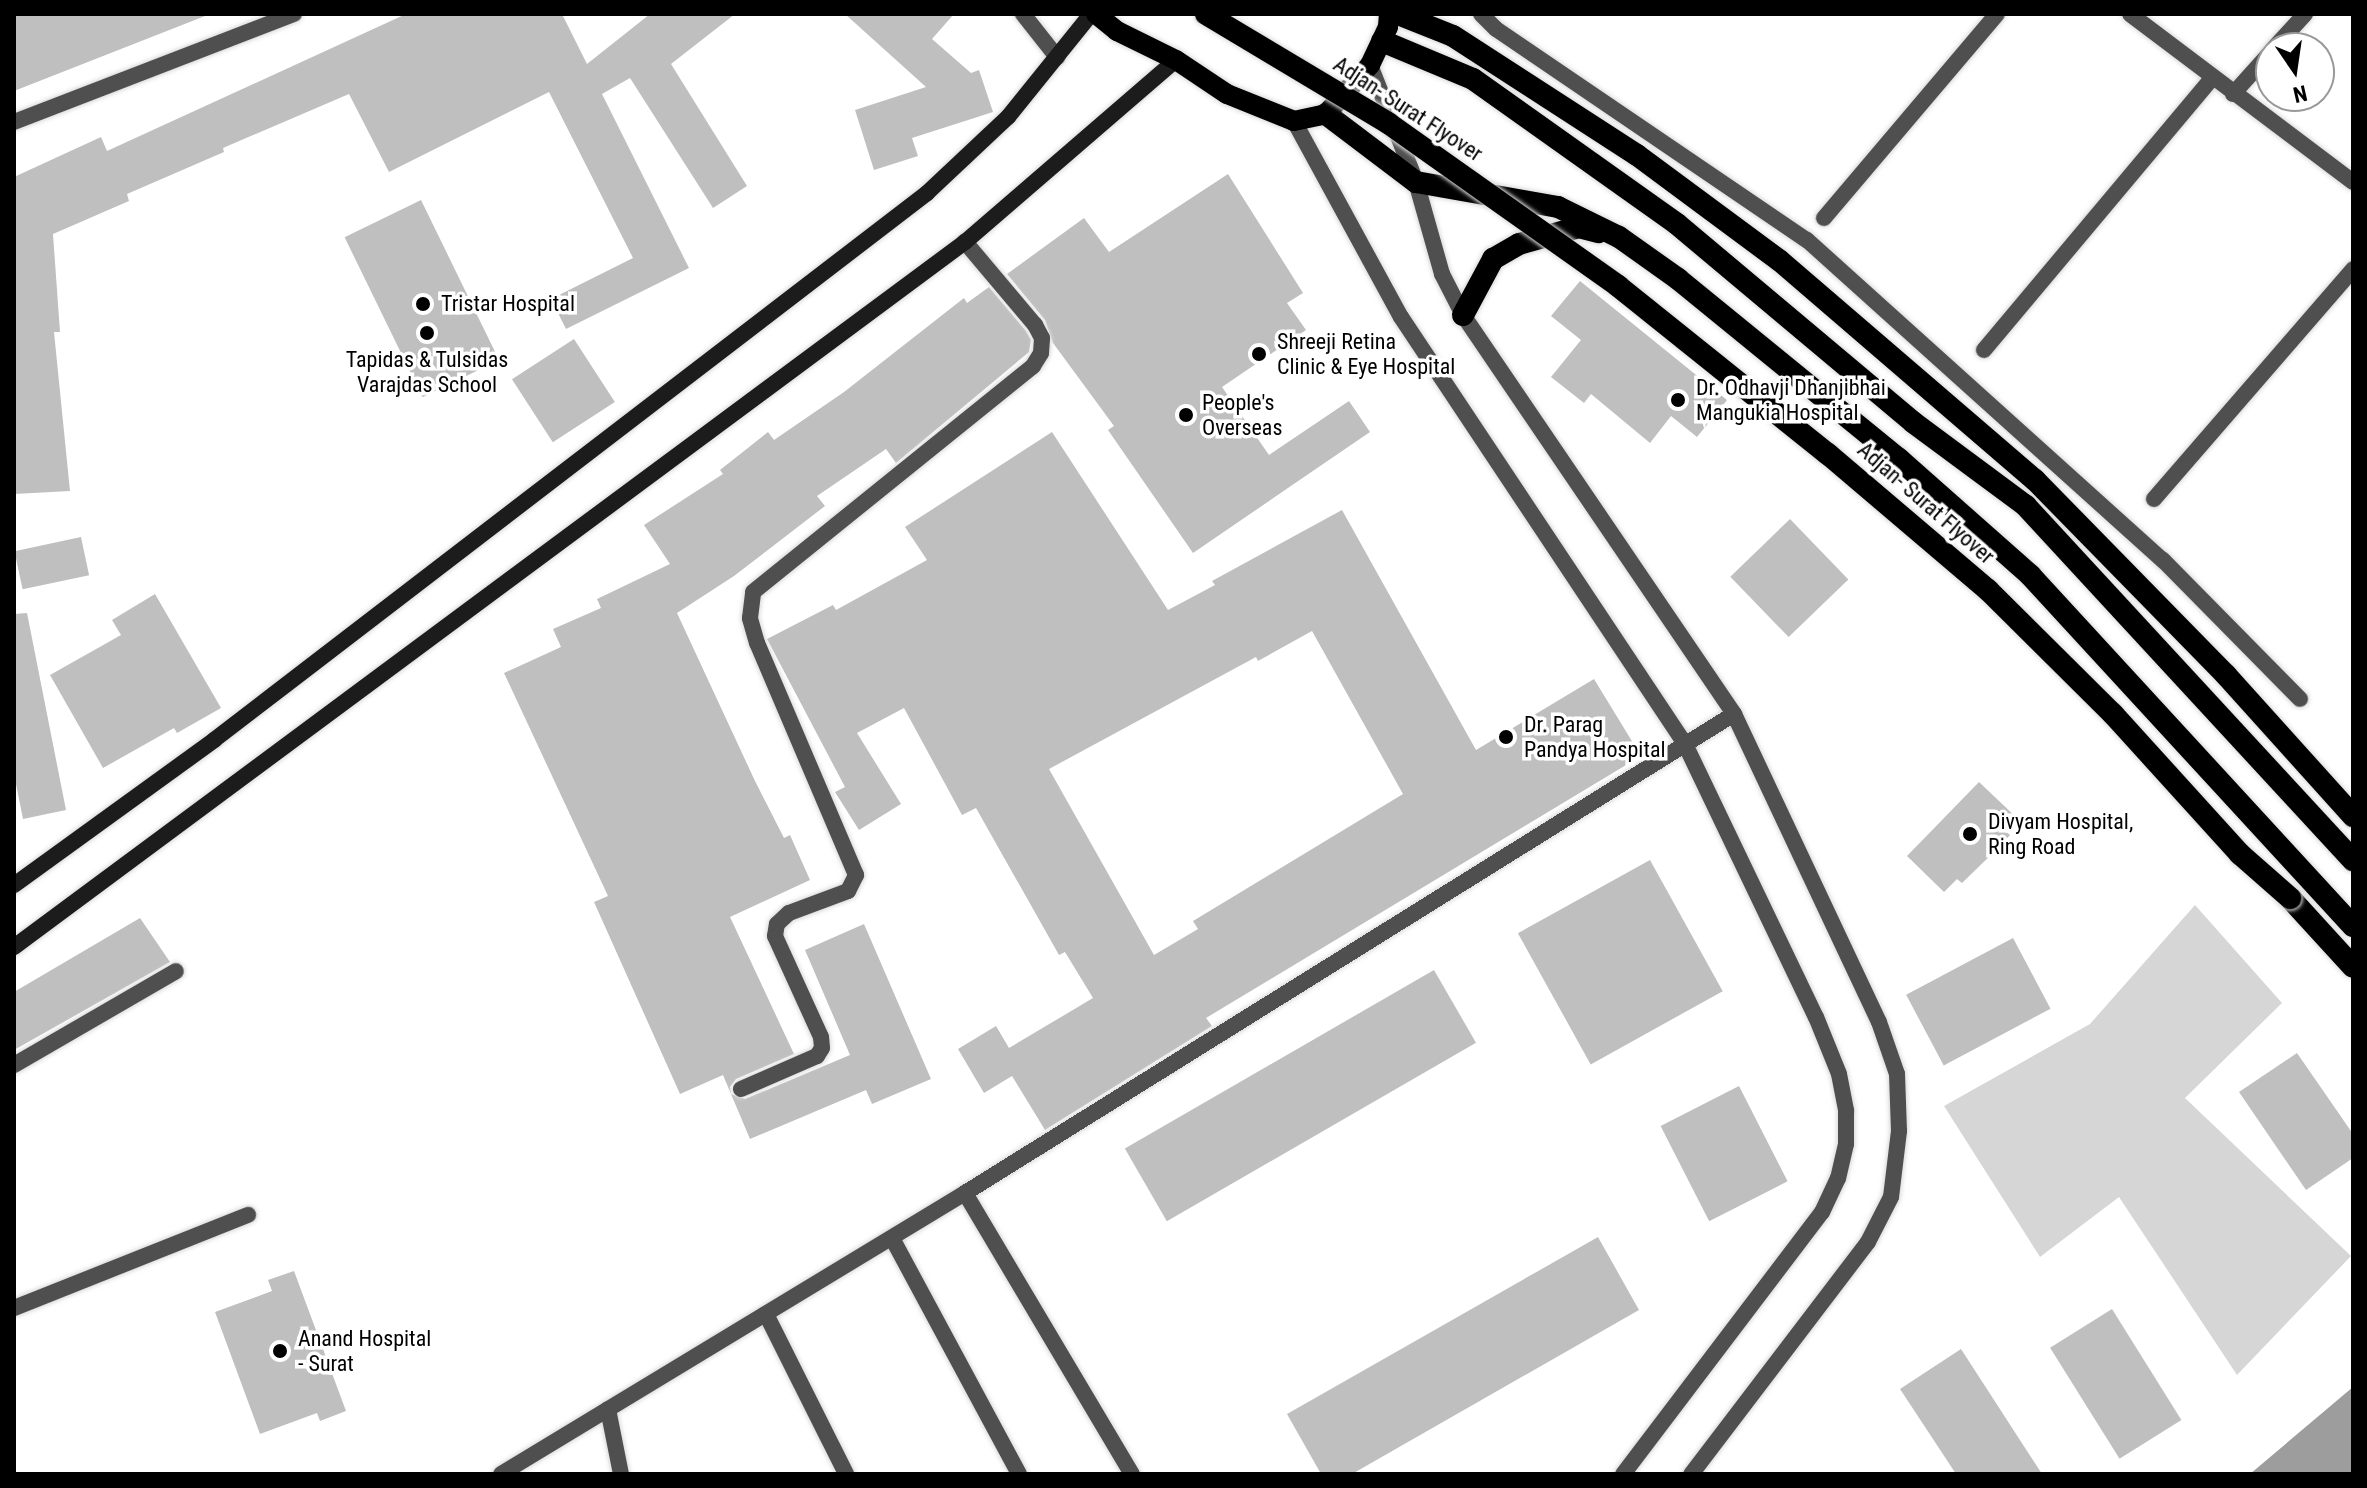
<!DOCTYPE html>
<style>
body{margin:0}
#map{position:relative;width:2367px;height:1488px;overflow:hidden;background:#fff;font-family:"Roboto Condensed",sans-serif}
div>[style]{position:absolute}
.green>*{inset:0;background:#d6d6d6}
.water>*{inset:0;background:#9d9d9d}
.building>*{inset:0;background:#bfbfbf;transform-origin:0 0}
.roads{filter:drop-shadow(0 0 2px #dbdbdb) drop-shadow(0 0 2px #dbdbdb)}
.minor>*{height:16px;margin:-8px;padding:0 8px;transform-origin:8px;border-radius:8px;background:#4f4f4f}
.tertiary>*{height:16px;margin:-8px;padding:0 8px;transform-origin:8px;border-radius:8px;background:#4f4f4f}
.secondary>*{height:16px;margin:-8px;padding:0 8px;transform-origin:8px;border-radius:8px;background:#1c1c1c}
.primary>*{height:20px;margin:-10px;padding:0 10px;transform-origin:10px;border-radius:10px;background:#000}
.trunk>*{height:22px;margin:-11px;padding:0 11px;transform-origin:11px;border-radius:11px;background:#000}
.bridges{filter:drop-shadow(0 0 2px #dbdbdb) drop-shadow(0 0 2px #dbdbdb)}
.trunk-bridge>*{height:22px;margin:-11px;padding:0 11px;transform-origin:11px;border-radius:11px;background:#000}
.dots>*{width:22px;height:22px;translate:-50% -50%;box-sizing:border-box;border:4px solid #fff;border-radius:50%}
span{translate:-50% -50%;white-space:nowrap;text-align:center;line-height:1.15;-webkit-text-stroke:7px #fff;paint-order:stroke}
.street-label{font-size:22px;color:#000}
.poi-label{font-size:22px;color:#000}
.left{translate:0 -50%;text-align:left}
.frame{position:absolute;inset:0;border:16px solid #000;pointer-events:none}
.north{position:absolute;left:2255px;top:32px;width:80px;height:80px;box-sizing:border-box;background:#fff;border:2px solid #999;border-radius:50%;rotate:167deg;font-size:22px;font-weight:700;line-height:32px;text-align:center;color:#000}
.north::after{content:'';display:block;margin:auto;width:28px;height:36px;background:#000;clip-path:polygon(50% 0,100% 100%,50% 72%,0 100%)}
</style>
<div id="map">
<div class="green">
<i style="clip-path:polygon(2195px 905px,2282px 1003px,2185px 1098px,2351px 1256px,2237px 1375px,2119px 1197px,2040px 1257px,1944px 1106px,2090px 1024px)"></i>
</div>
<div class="water">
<i style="clip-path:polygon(2353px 1387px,2353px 1474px,2250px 1474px)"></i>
</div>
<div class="building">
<i style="clip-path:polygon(14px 14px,204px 14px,205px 16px,14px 91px)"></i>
<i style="clip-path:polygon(406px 14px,562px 14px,587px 64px,650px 14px,735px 14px,671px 64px,747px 186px,713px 208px,630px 78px,602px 94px,689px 268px,566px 329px,551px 299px,633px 258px,549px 92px,389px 172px,349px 94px,223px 148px,224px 152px,127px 194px,129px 201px,53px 234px,60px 332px,54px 332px,70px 491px,14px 494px,14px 177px,101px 137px,107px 151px)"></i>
<i style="clip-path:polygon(845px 14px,954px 14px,932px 39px,971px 73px,979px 70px,993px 112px,912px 138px,918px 156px,874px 170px,855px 110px,926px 87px)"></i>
<i style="clip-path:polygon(1228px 174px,1303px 293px,1287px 303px,1306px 330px,1222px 387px,1269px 455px,1349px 401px,1370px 432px,1193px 553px,1108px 430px,1114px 426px,1053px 343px,1045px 320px,1007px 274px,1084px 218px,1109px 252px)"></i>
<i style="left:421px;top:200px;width:178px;height:85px;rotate:64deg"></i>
<i style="clip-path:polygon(1580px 281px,1727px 400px,1697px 437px,1671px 416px,1650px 443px,1591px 394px,1584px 403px,1551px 377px,1581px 340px,1551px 316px)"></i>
<i style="clip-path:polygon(989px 287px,1026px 331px,1031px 340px,1029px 352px,896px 463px,886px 449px,817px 496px,825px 506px,734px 576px,677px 613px,755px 781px,784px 838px,790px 835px,810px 880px,730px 917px,794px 1054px,736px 1079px,730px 1087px,731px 1094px,745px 1099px,850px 1055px,805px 950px,864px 924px,931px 1079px,872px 1104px,866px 1090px,750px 1139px,723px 1075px,680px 1094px,594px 902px,608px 896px,504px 673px,561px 647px,553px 629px,601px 608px,597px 599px,670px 564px,644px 525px,723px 474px,720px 470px,768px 432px,774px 440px,844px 392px,964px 298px,967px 303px)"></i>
<i style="left:574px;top:339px;width:75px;height:74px;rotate:57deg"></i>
<i style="clip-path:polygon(evenodd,1052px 432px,1168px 610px,1215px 585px,1212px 581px,1342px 510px,1476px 750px,1594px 679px,1641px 756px,1206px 1018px,1212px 1026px,1045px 1130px,1012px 1076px,984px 1093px,958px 1049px,996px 1026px,1009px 1048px,1093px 998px,1065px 952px,1059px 955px,976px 808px,962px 815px,904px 708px,857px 733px,901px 804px,859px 830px,835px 792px,845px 787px,767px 639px,833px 605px,836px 610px,927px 560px,905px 527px,1052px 432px,1312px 631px,1403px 794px,1193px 921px,1198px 929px,1154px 955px,1049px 769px,1256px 657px,1258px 661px,1312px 631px)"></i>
<i style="left:1790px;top:519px;width:84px;height:83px;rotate:46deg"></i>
<i style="left:81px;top:537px;width:39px;height:68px;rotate:78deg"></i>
<i style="clip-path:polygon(155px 594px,221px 708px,177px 733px,174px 728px,103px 768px,50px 675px,121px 635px,112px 620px)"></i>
<i style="clip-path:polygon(27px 613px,66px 810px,23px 819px,14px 774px,14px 614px)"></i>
<i style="clip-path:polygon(1979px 782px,2017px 818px,2004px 830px,2010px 835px,1996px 850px,1962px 883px,1957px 879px,1944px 892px,1907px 856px)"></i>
<i style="left:1650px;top:860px;width:150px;height:151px;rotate:61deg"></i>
<i style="clip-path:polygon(140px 918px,170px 962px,14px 1050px,14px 992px)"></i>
<i style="left:2013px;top:938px;width:80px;height:121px;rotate:62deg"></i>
<i style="left:1434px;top:970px;width:84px;height:357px;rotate:60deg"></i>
<i style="clip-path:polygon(2297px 1053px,2353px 1134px,2353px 1158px,2306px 1190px,2239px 1092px)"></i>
<i style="left:1739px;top:1086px;width:107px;height:88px;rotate:63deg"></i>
<i style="clip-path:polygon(1598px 1237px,1639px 1310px,1352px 1474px,1321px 1474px,1287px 1414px)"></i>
<i style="clip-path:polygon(294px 1271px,346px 1411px,320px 1421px,317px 1413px,260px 1434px,215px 1312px,272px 1291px,268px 1280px)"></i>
<i style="left:2112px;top:1309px;width:131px;height:73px;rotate:58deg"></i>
<i style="clip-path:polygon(1961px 1349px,2042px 1474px,1956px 1474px,1900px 1389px)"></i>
</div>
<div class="roads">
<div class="minor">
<i style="left:1023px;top:14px;width:55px;rotate:51.7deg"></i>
<i style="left:1481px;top:14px;width:21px;rotate:45deg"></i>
<i style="left:1496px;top:29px;width:376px;rotate:34.2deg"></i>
<i style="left:1807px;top:240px;width:479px;rotate:42deg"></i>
<i style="left:2163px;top:560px;width:195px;rotate:45.4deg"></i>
<i style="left:2130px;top:14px;width:279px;rotate:37deg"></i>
<i style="left:2274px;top:48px;width:46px;rotate:-47.6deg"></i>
<i style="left:2233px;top:94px;width:57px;rotate:-47.9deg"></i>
<i style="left:14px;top:122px;width:300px;rotate:-21.1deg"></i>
<i style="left:1824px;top:218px;width:267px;rotate:-49.7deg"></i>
<i style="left:1984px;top:350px;width:355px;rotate:-50deg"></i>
<i style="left:2154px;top:499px;width:304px;rotate:-49.1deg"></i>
<i style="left:14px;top:1065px;width:187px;rotate:-30.1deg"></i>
<i style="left:741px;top:1089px;width:83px;rotate:-23.5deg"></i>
<i style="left:817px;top:1056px;width:9px;rotate:-58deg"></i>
<i style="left:822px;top:1048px;width:11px;rotate:-95deg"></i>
<i style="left:821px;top:1037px;width:111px;rotate:-114.5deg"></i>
<i style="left:775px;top:936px;width:12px;rotate:-81deg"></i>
<i style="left:777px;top:924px;width:16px;rotate:-43deg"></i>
<i style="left:789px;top:913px;width:63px;rotate:-20.4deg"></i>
<i style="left:848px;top:891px;width:18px;rotate:-63deg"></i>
<i style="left:856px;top:875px;width:252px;rotate:-113.1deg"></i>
<i style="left:757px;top:643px;width:26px;rotate:-106deg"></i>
<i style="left:750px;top:618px;width:26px;rotate:-83deg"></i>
<i style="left:753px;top:592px;width:360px;rotate:-38.9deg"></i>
<i style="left:1033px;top:366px;width:15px;rotate:-58deg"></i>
<i style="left:1041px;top:353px;width:15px;rotate:-86deg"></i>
<i style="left:1042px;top:338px;width:15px;rotate:-118deg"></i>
<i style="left:1035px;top:325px;width:109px;rotate:-130.1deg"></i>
<i style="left:965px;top:1193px;width:327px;rotate:59.3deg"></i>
<i style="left:892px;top:1238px;width:268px;rotate:61.7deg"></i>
<i style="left:14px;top:1308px;width:252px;rotate:-21.7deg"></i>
<i style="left:766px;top:1314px;width:179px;rotate:63.4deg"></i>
<i style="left:608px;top:1409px;width:66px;rotate:78.7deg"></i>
<i style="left:501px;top:1474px;width:542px;rotate:-31.2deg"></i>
<i style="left:965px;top:1193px;width:906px;rotate:-31.92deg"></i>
</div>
<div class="tertiary">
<i style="left:1370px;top:65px;width:126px;rotate:68.5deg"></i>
<i style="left:1416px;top:182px;width:96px;rotate:74.2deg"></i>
<i style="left:1442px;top:274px;width:46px;rotate:62.9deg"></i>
<i style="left:1463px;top:315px;width:482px;rotate:55.8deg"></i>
<i style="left:1734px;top:714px;width:340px;rotate:64.8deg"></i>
<i style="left:1879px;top:1022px;width:55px;rotate:70.9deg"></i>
<i style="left:1897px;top:1074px;width:57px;rotate:88deg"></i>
<i style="left:1899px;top:1131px;width:66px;rotate:96.9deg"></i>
<i style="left:1891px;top:1197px;width:51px;rotate:117.1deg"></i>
<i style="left:1868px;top:1242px;width:292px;rotate:127.3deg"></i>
<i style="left:1294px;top:121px;width:223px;rotate:61.4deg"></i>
<i style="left:1401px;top:317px;width:513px;rotate:56.37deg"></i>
<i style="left:1685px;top:744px;width:303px;rotate:64.4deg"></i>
<i style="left:1816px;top:1017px;width:61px;rotate:68deg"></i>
<i style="left:1839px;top:1074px;width:38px;rotate:79deg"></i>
<i style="left:1846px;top:1111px;width:33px;rotate:90deg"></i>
<i style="left:1846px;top:1144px;width:35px;rotate:103deg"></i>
<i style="left:1838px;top:1178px;width:38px;rotate:115deg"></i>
<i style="left:1822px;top:1212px;width:329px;rotate:127.2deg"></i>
</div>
<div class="secondary">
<i style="left:14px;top:885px;width:247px;rotate:-35.9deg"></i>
<i style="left:214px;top:740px;width:899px;rotate:-37.49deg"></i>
<i style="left:927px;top:193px;width:111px;rotate:-43.2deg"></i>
<i style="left:1008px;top:117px;width:132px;rotate:-51.1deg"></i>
<i style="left:14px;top:947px;width:1184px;rotate:-36.55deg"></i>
<i style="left:965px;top:242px;width:279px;rotate:-40.8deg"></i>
</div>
<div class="primary">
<i style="left:1096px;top:14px;width:27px;rotate:39deg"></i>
<i style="left:1117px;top:31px;width:66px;rotate:26.2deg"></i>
<i style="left:1176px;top:60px;width:61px;rotate:33.7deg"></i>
<i style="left:1227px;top:94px;width:72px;rotate:21.9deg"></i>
<i style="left:1294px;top:121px;width:33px;rotate:-12deg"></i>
<i style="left:1326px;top:114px;width:66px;rotate:-48.1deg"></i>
<i style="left:1370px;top:65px;width:42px;rotate:-64.7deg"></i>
<i style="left:1388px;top:27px;width:13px;rotate:-86deg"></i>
</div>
<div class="trunk">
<i style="left:1398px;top:14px;width:59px;rotate:21.8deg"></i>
<i style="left:1453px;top:36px;width:219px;rotate:32.9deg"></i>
<i style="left:1637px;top:155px;width:177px;rotate:36.5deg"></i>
<i style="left:1779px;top:260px;width:338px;rotate:40.7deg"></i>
<i style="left:2035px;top:480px;width:273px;rotate:45.6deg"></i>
<i style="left:2226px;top:675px;width:190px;rotate:48deg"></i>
<i style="left:1382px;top:41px;width:99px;rotate:22.7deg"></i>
<i style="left:1473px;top:79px;width:250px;rotate:35.4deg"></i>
<i style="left:1677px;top:224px;width:309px;rotate:40deg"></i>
<i style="left:1914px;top:423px;width:139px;rotate:36.5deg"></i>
<i style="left:2026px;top:506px;width:482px;rotate:47.3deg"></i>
<i style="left:1326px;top:114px;width:113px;rotate:37.1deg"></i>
<i style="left:1416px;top:182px;width:144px;rotate:10deg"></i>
<i style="left:1558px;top:207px;width:68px;rotate:26.2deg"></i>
<i style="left:1619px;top:237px;width:72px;rotate:35.4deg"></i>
<i style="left:1678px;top:279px;width:285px;rotate:39.2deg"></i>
<i style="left:1899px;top:459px;width:175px;rotate:41.5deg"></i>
<i style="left:2030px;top:575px;width:477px;rotate:47.4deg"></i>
<i style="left:1463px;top:315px;width:64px;rotate:-61.8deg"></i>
<i style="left:1493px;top:259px;width:30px;rotate:-30deg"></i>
<i style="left:1519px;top:244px;width:62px;rotate:-15.8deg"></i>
<i style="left:1579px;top:227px;width:20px;rotate:15deg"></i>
<i style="left:2290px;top:898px;width:93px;rotate:47.6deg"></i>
</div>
</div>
<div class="bridges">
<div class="trunk-bridge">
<i style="left:1206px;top:14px;width:212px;rotate:30.9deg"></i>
<i style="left:1388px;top:123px;width:282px;rotate:35.3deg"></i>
<i style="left:1618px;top:286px;width:269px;rotate:38.7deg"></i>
<i style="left:1828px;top:454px;width:210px;rotate:40.4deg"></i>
<i style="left:1988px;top:590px;width:176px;rotate:44.8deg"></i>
<i style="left:2113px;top:714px;width:189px;rotate:47.8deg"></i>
<i style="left:2240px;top:854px;width:67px;rotate:41.3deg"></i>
</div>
</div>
<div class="dots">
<i style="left:423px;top:304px;background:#000"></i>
<i style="left:427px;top:333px;background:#000"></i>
<i style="left:1259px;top:354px;background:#000"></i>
<i style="left:1678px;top:400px;background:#000"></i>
<i style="left:1186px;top:415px;background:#000"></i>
<i style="left:1506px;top:737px;background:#000"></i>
<i style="left:1970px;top:834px;background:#000"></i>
<i style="left:280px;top:1351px;background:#000"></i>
</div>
<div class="street-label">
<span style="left:1408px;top:109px;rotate:33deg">Adjan- Surat Flyover</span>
<span style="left:1926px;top:503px;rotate:41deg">Adjan- Surat Flyover</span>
</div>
<div class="poi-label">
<span class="left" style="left:441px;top:304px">Tristar Hospital</span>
<span class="left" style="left:1277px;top:354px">Shreeji Retina<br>Clinic &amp; Eye Hospital</span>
<span style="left:427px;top:372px">Tapidas &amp; Tulsidas<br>Varajdas School</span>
<span class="left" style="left:1696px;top:400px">Dr. Odhavji Dhanjibhai<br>Mangukia Hospital</span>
<span class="left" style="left:1202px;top:415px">People's<br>Overseas</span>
<span class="left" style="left:1524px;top:737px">Dr. Parag<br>Pandya Hospital</span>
<span class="left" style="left:1988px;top:834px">Divyam Hospital,<br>Ring Road</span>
<span class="left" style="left:298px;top:1351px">Anand Hospital<br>- Surat</span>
</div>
<div class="frame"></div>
<div class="north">N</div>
</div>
